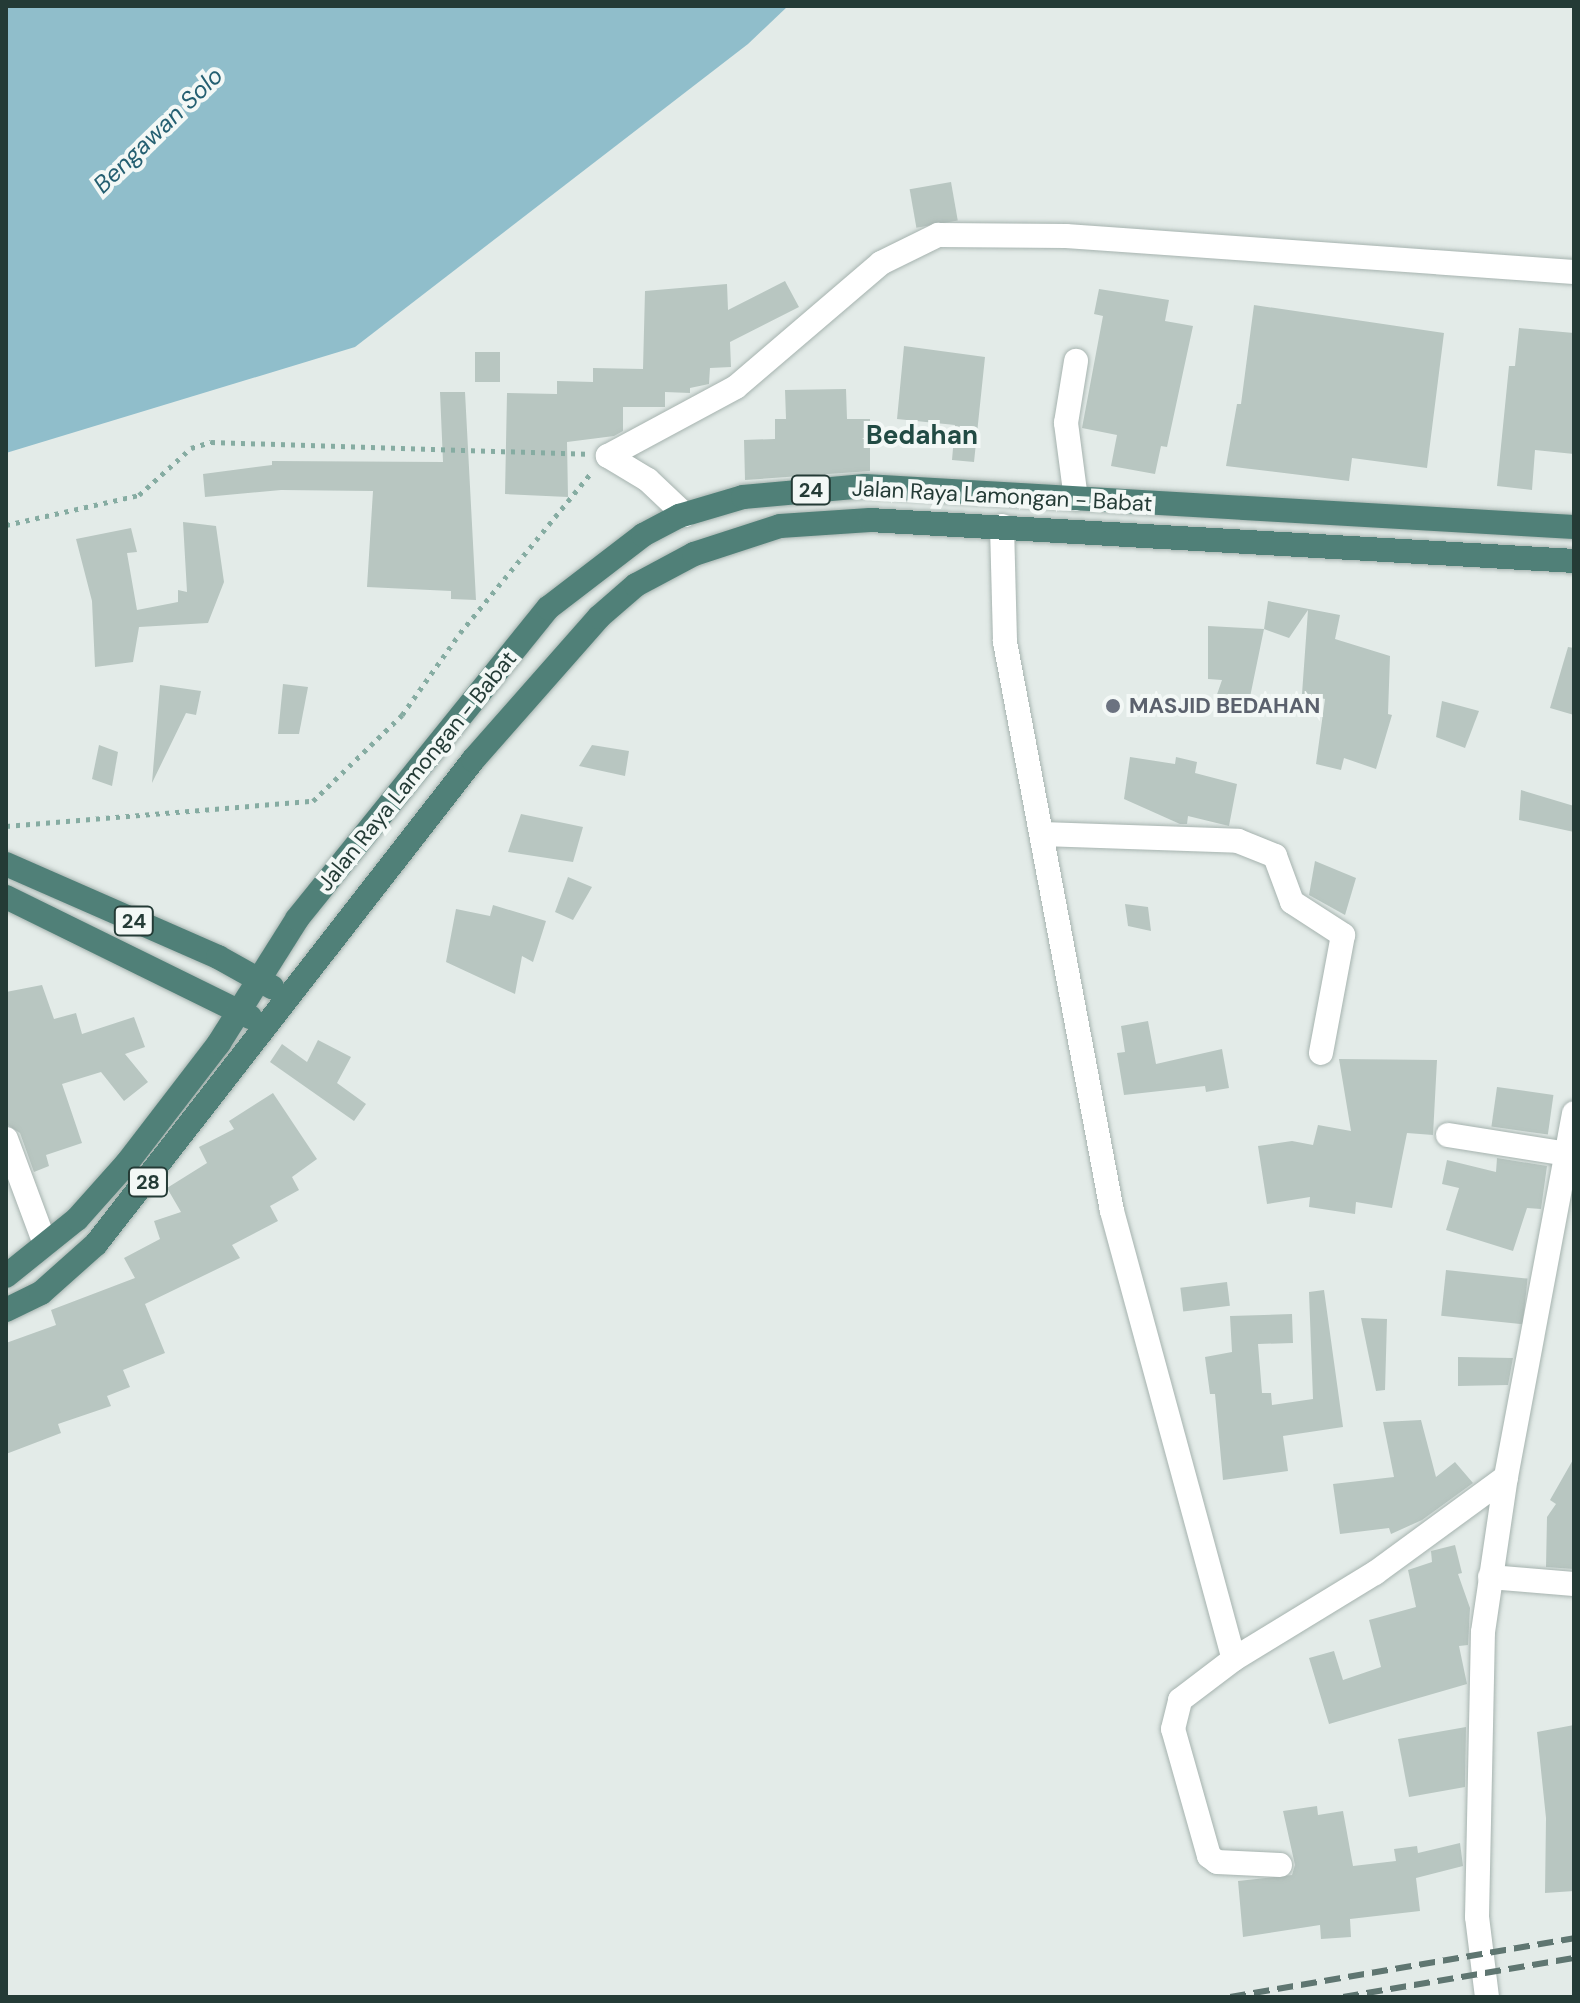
<!DOCTYPE html>
<style>
body{margin:0}
#map{position:relative;width:1580px;height:2003px;overflow:hidden;background:#e3ebe8;font-family:"DM Sans",sans-serif}
div>[style]{position:absolute}
.water>*{inset:0;background:#90becb}
.building>*{inset:0;background:#b8c6c1;transform-origin:0 0}
.path>*{height:5px;margin-top:-2.5px;transform-origin:0;background:repeating-linear-gradient(90deg,#86aca2 0 4px,transparent 0 10px)}
.roads{filter:drop-shadow(0 0 2px #a6b3af) drop-shadow(0 0 2px #a6b3af)}
.minor>*{height:24px;margin:-12px;padding:0 12px;transform-origin:12px;border-radius:12px;background:#fff}
.trunk>*{height:24px;margin:-12px;padding:0 12px;transform-origin:12px;border-radius:12px;background:#508078}
.rail>*{height:6px;margin-top:-3px;transform-origin:0;background:repeating-linear-gradient(90deg,#5f7671 0 16px,transparent 0 24px)}
.dots>*{width:22px;height:22px;translate:-50% -50%;box-sizing:border-box;border:4px solid #f3f8f6;border-radius:50%}
span{translate:-50% -50%;white-space:nowrap;text-align:center;line-height:1.15;-webkit-text-stroke:8px #f3f8f6;paint-order:stroke}
.shield-label span{padding:2px 6px;background:#f3f8f6;border:2px solid;border-radius:6px;-webkit-text-stroke-width:0}
.shield-label{font-size:20px;color:#243b36;font-weight:700}
.street-label{font-size:22px;color:#243b36}
.worship-label{font-size:22px;color:#5b616d;font-weight:700}
.left{translate:0 -50%;text-align:left}
.water-label{font-size:24px;color:#245f71;font-style:italic}
.quarter-label{font-size:26px;color:#224b44;font-weight:700}
.frame{position:absolute;inset:0;border:8px solid #243b36;pointer-events:none}
</style>
<div id="map">
<div class="water">
<i style="clip-path:polygon(6px 6px,788px 6px,748px 44px,355px 347px,6px 453px)"></i>
</div>
<div class="building">
<i style="left:951px;top:182px;width:39px;height:42px;rotate:80deg"></i>
<i style="clip-path:polygon(785px 281px,799px 307px,730px 342px,731px 367px,710px 368px,709px 384px,690px 388px,690px 393px,665px 392px,665px 407px,623px 407px,623px 431px,614px 436px,567px 442px,568px 497px,505px 494px,507px 393px,557px 394px,557px 381px,593px 382px,593px 368px,643px 369px,645px 291px,727px 284px,728px 310px)"></i>
<i style="clip-path:polygon(1099px 289px,1169px 300px,1165px 321px,1193px 326px,1167px 447px,1161px 446px,1155px 474px,1111px 466px,1117px 435px,1082px 428px,1103px 316px,1094px 314px)"></i>
<i style="clip-path:polygon(1254px 305px,1444px 333px,1427px 468px,1352px 458px,1349px 481px,1226px 466px,1237px 404px,1241px 404px)"></i>
<i style="clip-path:polygon(1519px 328px,1574px 333px,1574px 454px,1535px 450px,1532px 490px,1497px 486px,1509px 366px,1515px 366px)"></i>
<i style="clip-path:polygon(904px 346px,985px 357px,974px 462px,952px 460px,955px 425px,897px 419px)"></i>
<i style="left:475px;top:352px;width:25px;height:30px"></i>
<i style="clip-path:polygon(846px 389px,847px 419px,870px 419px,870px 471px,745px 480px,744px 440px,775px 439px,775px 419px,786px 419px,785px 390px)"></i>
<i style="clip-path:polygon(440px 392px,465px 392px,476px 600px,451px 599px,451px 591px,367px 587px,373px 491px,281px 490px,205px 497px,203px 474px,272px 465px,272px 461px,443px 462px)"></i>
<i style="clip-path:polygon(183px 522px,216px 526px,224px 582px,208px 623px,139px 627px,133px 662px,95px 667px,92px 601px,76px 539px,131px 528px,137px 552px,127px 553px,137px 610px,178px 602px,178px 590px,187px 592px)"></i>
<i style="clip-path:polygon(1268px 601px,1340px 615px,1335px 639px,1390px 656px,1388px 714px,1392px 715px,1376px 769px,1344px 758px,1341px 770px,1316px 764px,1325px 699px,1302px 694px,1308px 610px,1289px 638px,1264px 629px)"></i>
<i style="clip-path:polygon(1208px 626px,1264px 629px,1250px 697px,1239px 713px,1214px 703px,1222px 680px,1208px 679px)"></i>
<i style="clip-path:polygon(1568px 647px,1574px 648px,1574px 715px,1550px 708px)"></i>
<i style="clip-path:polygon(283px 684px,308px 687px,299px 734px,278px 734px)"></i>
<i style="clip-path:polygon(160px 685px,201px 691px,196px 715px,186px 713px,152px 783px)"></i>
<i style="clip-path:polygon(1442px 701px,1479px 711px,1465px 748px,1436px 737px)"></i>
<i style="clip-path:polygon(99px 745px,118px 752px,112px 786px,92px 779px)"></i>
<i style="clip-path:polygon(592px 745px,629px 751px,625px 776px,579px 766px)"></i>
<i style="clip-path:polygon(1130px 757px,1175px 764px,1176px 757px,1197px 762px,1195px 773px,1237px 784px,1229px 826px,1188px 816px,1187px 824px,1180px 824px,1124px 799px)"></i>
<i style="clip-path:polygon(1521px 790px,1574px 806px,1574px 832px,1519px 820px)"></i>
<i style="clip-path:polygon(521px 814px,583px 827px,573px 862px,508px 852px)"></i>
<i style="clip-path:polygon(1315px 861px,1356px 878px,1345px 915px,1309px 895px)"></i>
<i style="clip-path:polygon(568px 877px,592px 887px,573px 920px,555px 912px)"></i>
<i style="clip-path:polygon(1125px 904px,1148px 907px,1151px 931px,1128px 926px)"></i>
<i style="clip-path:polygon(493px 905px,546px 921px,533px 962px,522px 956px,515px 994px,446px 962px,456px 909px,490px 916px)"></i>
<i style="clip-path:polygon(42px 985px,54px 1019px,76px 1013px,82px 1034px,134px 1017px,145px 1047px,125px 1054px,148px 1082px,124px 1101px,101px 1072px,62px 1084px,82px 1143px,46px 1155px,49px 1166px,34px 1172px,20px 1133px,6px 1124px,6px 992px)"></i>
<i style="clip-path:polygon(1148px 1021px,1156px 1064px,1222px 1049px,1229px 1088px,1206px 1092px,1205px 1086px,1124px 1095px,1117px 1053px,1125px 1052px,1121px 1026px)"></i>
<i style="clip-path:polygon(318px 1040px,351px 1057px,337px 1083px,366px 1104px,354px 1121px,270px 1062px,282px 1044px,307px 1062px)"></i>
<i style="clip-path:polygon(1339px 1059px,1437px 1060px,1433px 1135px,1407px 1133px,1392px 1208px,1356px 1202px,1355px 1214px,1309px 1207px,1310px 1197px,1267px 1204px,1258px 1146px,1292px 1141px,1313px 1145px,1318px 1125px,1351px 1131px)"></i>
<i style="left:1497px;top:1087px;width:57px;height:40px;rotate:8deg"></i>
<i style="clip-path:polygon(273px 1093px,317px 1159px,292px 1177px,299px 1190px,270px 1206px,278px 1221px,232px 1245px,240px 1258px,145px 1304px,165px 1353px,123px 1370px,130px 1387px,107px 1396px,111px 1406px,58px 1424px,61px 1433px,6px 1454px,6px 1343px,56px 1325px,51px 1310px,135px 1278px,124px 1258px,160px 1239px,154px 1221px,181px 1212px,167px 1188px,207px 1163px,199px 1147px,234px 1129px,229px 1121px)"></i>
<i style="clip-path:polygon(1497px 1158px,1547px 1166px,1541px 1209px,1527px 1208px,1513px 1251px,1446px 1230px,1459px 1188px,1442px 1184px,1447px 1160px,1496px 1172px)"></i>
<i style="left:1446px;top:1270px;width:82px;height:46px;rotate:6deg"></i>
<i style="left:1227px;top:1282px;width:24px;height:47px;rotate:83deg"></i>
<i style="clip-path:polygon(1324px 1290px,1343px 1427px,1283px 1436px,1288px 1471px,1223px 1480px,1215px 1394px,1210px 1394px,1205px 1357px,1232px 1352px,1230px 1316px,1292px 1314px,1293px 1343px,1258px 1344px,1262px 1393px,1271px 1393px,1272px 1405px,1313px 1399px,1309px 1292px)"></i>
<i style="clip-path:polygon(1361px 1318px,1387px 1319px,1385px 1390px,1376px 1391px)"></i>
<i style="clip-path:polygon(1458px 1357px,1513px 1358px,1508px 1385px,1458px 1386px)"></i>
<i style="clip-path:polygon(1421px 1420px,1436px 1477px,1455px 1462px,1473px 1483px,1422px 1520px,1391px 1534px,1389px 1528px,1340px 1534px,1333px 1484px,1394px 1477px,1383px 1422px)"></i>
<i style="clip-path:polygon(1574px 1458px,1574px 1569px,1546px 1567px,1547px 1517px,1556px 1504px,1550px 1500px)"></i>
<i style="clip-path:polygon(1455px 1545px,1462px 1573px,1458px 1574px,1470px 1608px,1468px 1645px,1459px 1646px,1467px 1684px,1329px 1724px,1309px 1658px,1334px 1651px,1343px 1680px,1381px 1667px,1369px 1620px,1416px 1607px,1408px 1570px,1432px 1562px,1431px 1551px)"></i>
<i style="clip-path:polygon(1574px 1725px,1574px 1891px,1545px 1893px,1546px 1818px,1537px 1732px)"></i>
<i style="clip-path:polygon(1466px 1727px,1465px 1787px,1409px 1797px,1398px 1739px)"></i>
<i style="clip-path:polygon(1317px 1806px,1318px 1815px,1343px 1811px,1353px 1866px,1396px 1861px,1394px 1849px,1417px 1846px,1418px 1853px,1460px 1843px,1463px 1866px,1416px 1878px,1420px 1911px,1350px 1919px,1351px 1937px,1321px 1939px,1320px 1925px,1243px 1937px,1238px 1881px,1292px 1875px,1295px 1865px,1283px 1811px)"></i>
</div>
<div class="path">
<i style="left:6px;top:525px;width:136px;rotate:-12.7deg"></i>
<i style="left:139px;top:495px;width:70px;rotate:-42.1deg"></i>
<i style="left:191px;top:448px;width:21px;rotate:-17deg"></i>
<i style="left:211px;top:442px;width:375px;rotate:1.8deg"></i>
<i style="left:6px;top:826px;width:308px;rotate:-4.7deg"></i>
<i style="left:313px;top:801px;width:124px;rotate:-44deg"></i>
<i style="left:402px;top:715px;width:100px;rotate:-54.7deg"></i>
<i style="left:460px;top:633px;width:207px;rotate:-50.7deg"></i>
</div>
<div class="roads">
<div class="minor">
<i style="left:1076px;top:499px;width:77px;rotate:-97.5deg"></i>
<i style="left:1066px;top:423px;width:63px;rotate:-80.8deg"></i>
<i style="left:685px;top:515px;width:51px;rotate:-136.6deg"></i>
<i style="left:648px;top:480px;width:47px;rotate:-149deg"></i>
<i style="left:608px;top:456px;width:145px;rotate:-28.3deg"></i>
<i style="left:736px;top:387px;width:191px;rotate:-40.5deg"></i>
<i style="left:881px;top:263px;width:64px;rotate:-26.2deg"></i>
<i style="left:938px;top:235px;width:128px;rotate:0.4deg"></i>
<i style="left:1066px;top:236px;width:509px;rotate:4.05deg"></i>
<i style="left:1002px;top:526px;width:116px;rotate:88.5deg"></i>
<i style="left:1005px;top:642px;width:579px;rotate:79.35deg"></i>
<i style="left:1112px;top:1211px;width:464px;rotate:74.8deg"></i>
<i style="left:1042px;top:834px;width:196px;rotate:2deg"></i>
<i style="left:1238px;top:841px;width:40px;rotate:22deg"></i>
<i style="left:1275px;top:856px;width:49px;rotate:69.7deg"></i>
<i style="left:1292px;top:902px;width:61px;rotate:32.9deg"></i>
<i style="left:1343px;top:935px;width:120px;rotate:100.6deg"></i>
<i style="left:1448px;top:1135px;width:121px;rotate:9deg"></i>
<i style="left:6px;top:1139px;width:112px;rotate:69.6deg"></i>
<i style="left:1490px;top:1577px;width:84px;rotate:4.8deg"></i>
<i style="left:1280px;top:1865px;width:63px;rotate:-177.3deg"></i>
<i style="left:1217px;top:1862px;width:10px;rotate:-143deg"></i>
<i style="left:1209px;top:1856px;width:132px;rotate:-105.8deg"></i>
<i style="left:1173px;top:1729px;width:30px;rotate:-76deg"></i>
<i style="left:1180px;top:1700px;width:68px;rotate:-37.2deg"></i>
<i style="left:1234px;top:1659px;width:165px;rotate:-31.4deg"></i>
<i style="left:1375px;top:1573px;width:162px;rotate:-36.2deg"></i>
<i style="left:1487px;top:1997px;width:81px;rotate:-97.1deg"></i>
<i style="left:1477px;top:1917px;width:285px;rotate:-88.8deg"></i>
<i style="left:1483px;top:1632px;width:157px;rotate:-81.6deg"></i>
<i style="left:1506px;top:1477px;width:370px;rotate:-79.4deg"></i>
</div>
<div class="trunk">
<i style="left:6px;top:864px;width:232px;rotate:23.7deg"></i>
<i style="left:218px;top:957px;width:62px;rotate:29.1deg"></i>
<i style="left:6px;top:897px;width:272px;rotate:26.2deg"></i>
<i style="left:6px;top:1276px;width:91px;rotate:-38.8deg"></i>
<i style="left:77px;top:1219px;width:75px;rotate:-48.2deg"></i>
<i style="left:127px;top:1163px;width:151px;rotate:-52.5deg"></i>
<i style="left:219px;top:1043px;width:146px;rotate:-57.8deg"></i>
<i style="left:297px;top:919px;width:400px;rotate:-51.1deg"></i>
<i style="left:548px;top:608px;width:120px;rotate:-37.5deg"></i>
<i style="left:643px;top:535px;width:41px;rotate:-27.8deg"></i>
<i style="left:679px;top:516px;width:67px;rotate:-16.5deg"></i>
<i style="left:743px;top:497px;width:122px;rotate:-5.2deg"></i>
<i style="left:865px;top:486px;width:710px;rotate:3.31deg"></i>
<i style="left:6px;top:1310px;width:39px;rotate:-26deg"></i>
<i style="left:41px;top:1293px;width:74px;rotate:-41.7deg"></i>
<i style="left:96px;top:1244px;width:614px;rotate:-52.08deg"></i>
<i style="left:473px;top:760px;width:191px;rotate:-48.6deg"></i>
<i style="left:599px;top:617px;width:49px;rotate:-40.9deg"></i>
<i style="left:636px;top:585px;width:66px;rotate:-28.1deg"></i>
<i style="left:694px;top:554px;width:90px;rotate:-18deg"></i>
<i style="left:780px;top:526px;width:90px;rotate:-3.8deg"></i>
<i style="left:870px;top:520px;width:705px;rotate:3.33deg"></i>
</div>
</div>
<div class="rail">
<i style="left:1230px;top:1997px;width:349px;rotate:-9.7deg"></i>
<i style="left:1343px;top:1997px;width:234px;rotate:-9.6deg"></i>
</div>
<div class="dots">
<i style="left:1113px;top:706px;background:#6b7280"></i>
</div>
<div class="shield-label">
<span style="left:811px;top:490px">24</span>
<span style="left:134px;top:921px">24</span>
<span style="left:148px;top:1182px">28</span>
</div>
<div class="street-label">
<span style="left:1002px;top:496px;rotate:3deg">Jalan Raya Lamongan - Babat</span>
<span style="left:417px;top:771px;rotate:-51deg">Jalan Raya Lamongan - Babat</span>
</div>
<div class="worship-label">
<span class="left" style="left:1129px;top:706px">MASJID BEDAHAN</span>
</div>
<div class="water-label">
<span style="left:158px;top:130px;rotate:-44deg">Bengawan Solo</span>
</div>
<div class="quarter-label">
<span style="left:922px;top:436px">Bedahan</span>
</div>
<div class="frame"></div>
</div>
